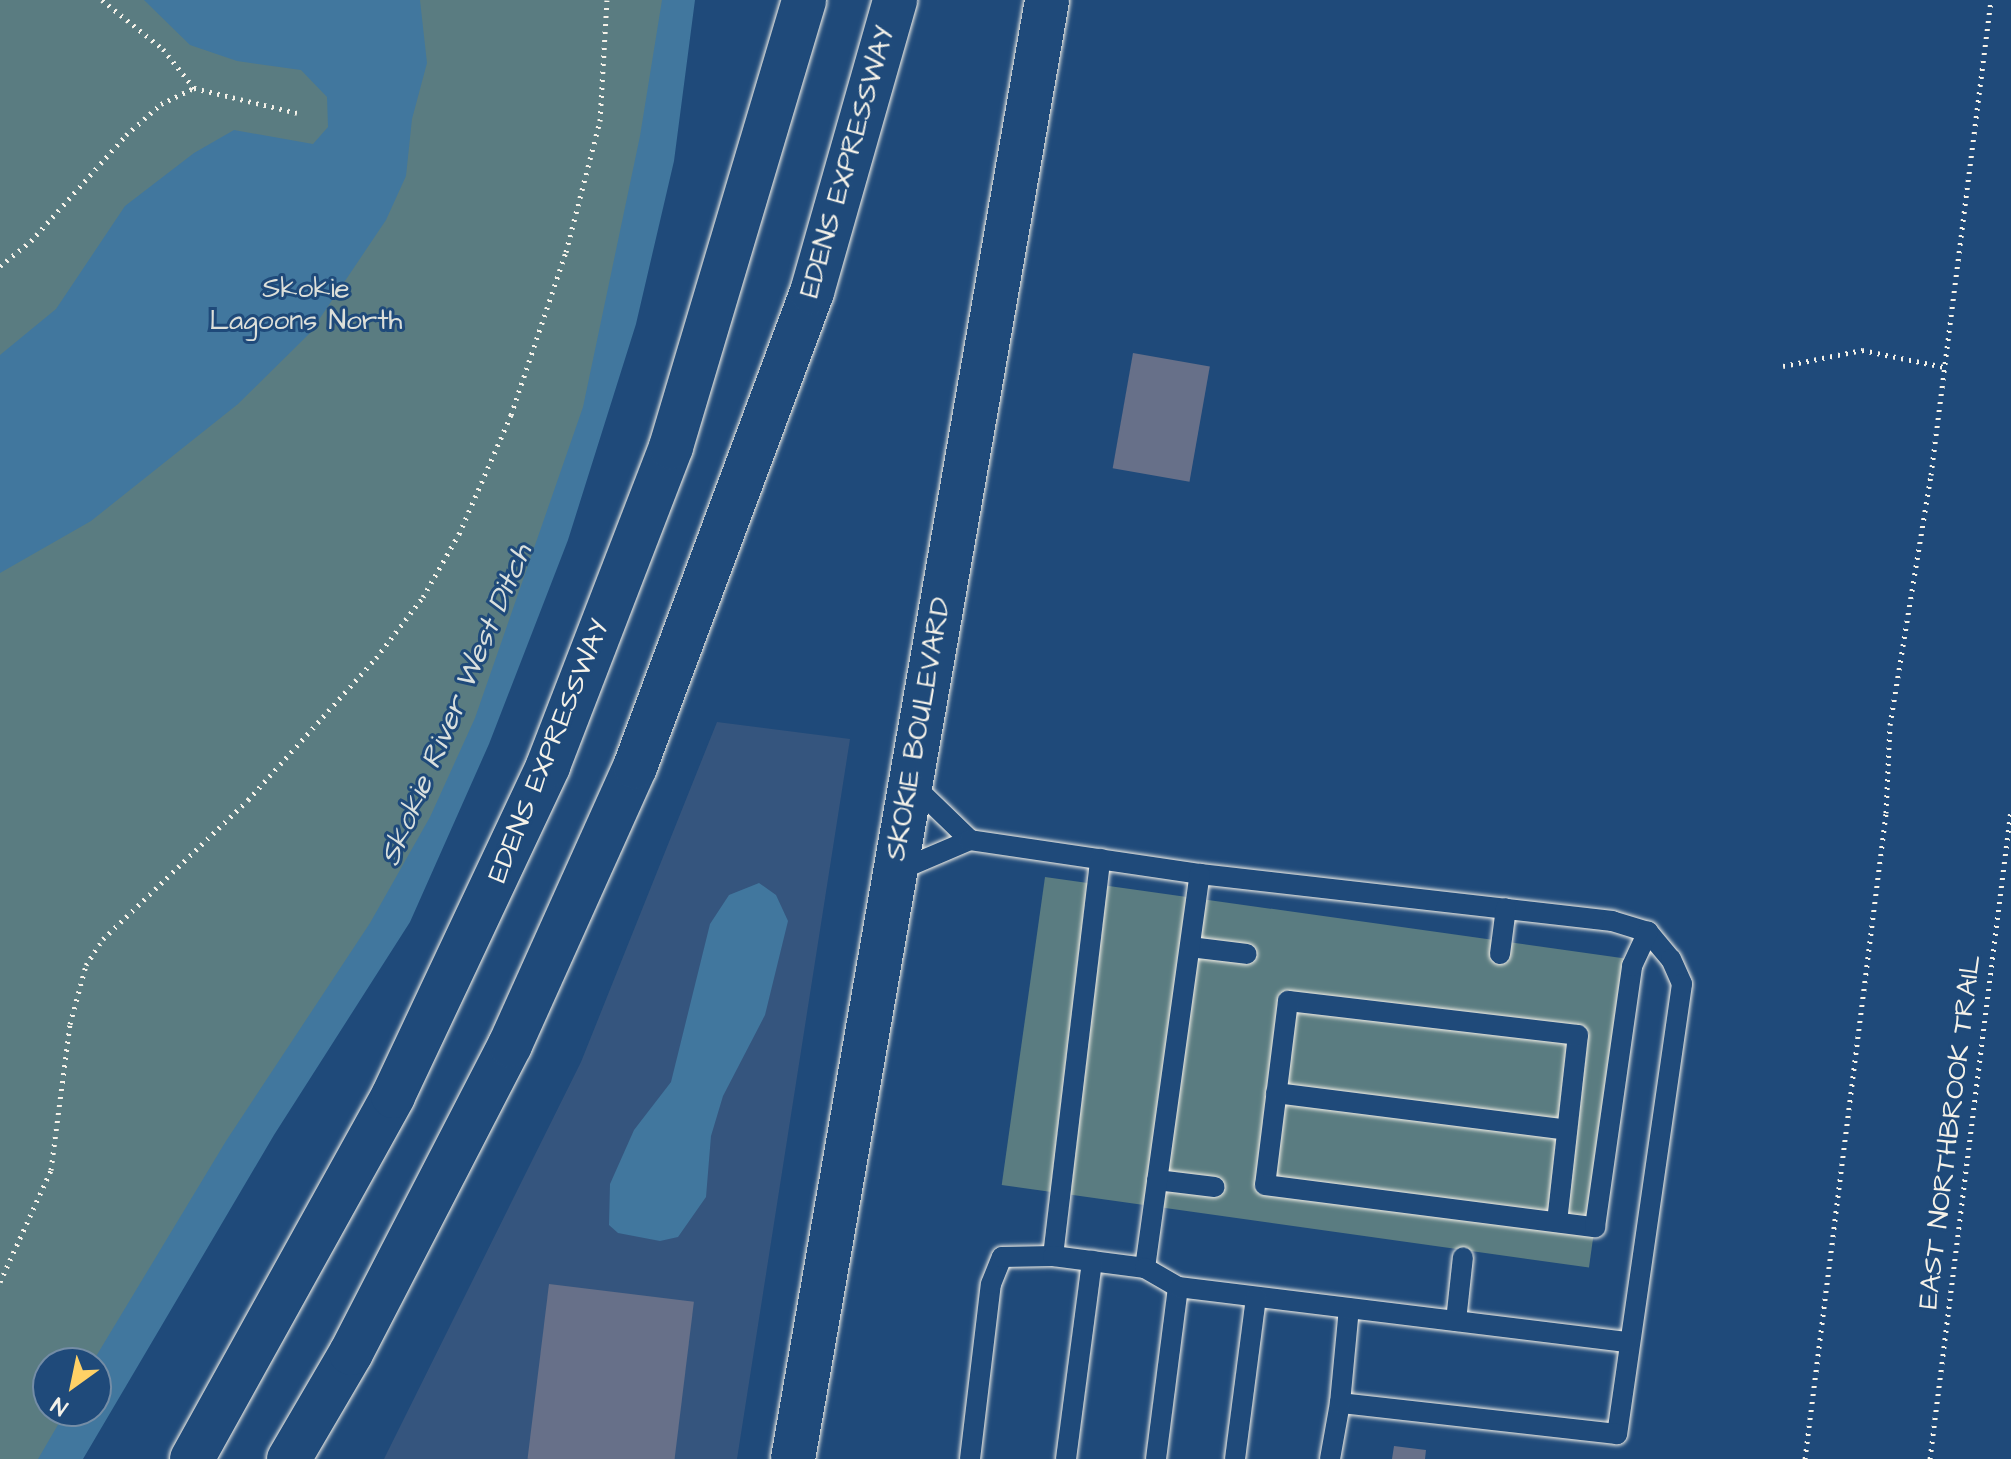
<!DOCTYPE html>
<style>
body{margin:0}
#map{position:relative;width:2011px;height:1459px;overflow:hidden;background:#1f4a7a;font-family:"Architects Daughter",sans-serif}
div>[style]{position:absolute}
.built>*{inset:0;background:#35557e}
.green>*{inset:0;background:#5a7c81;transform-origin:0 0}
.water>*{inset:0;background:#41779e}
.building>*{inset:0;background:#677089;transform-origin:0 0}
.path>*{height:5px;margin-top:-2.5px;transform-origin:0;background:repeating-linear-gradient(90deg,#f4f1e8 0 2px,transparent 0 8px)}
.roads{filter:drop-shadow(0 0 2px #f4f1e8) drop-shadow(0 0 2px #f4f1e8)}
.lane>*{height:20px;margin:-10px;padding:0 10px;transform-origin:10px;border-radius:10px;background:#1f4a7a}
.secondary>*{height:44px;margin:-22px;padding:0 22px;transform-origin:22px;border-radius:22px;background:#1f4a7a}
.highway>*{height:44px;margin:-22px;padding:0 22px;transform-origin:22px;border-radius:22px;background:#1f4a7a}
span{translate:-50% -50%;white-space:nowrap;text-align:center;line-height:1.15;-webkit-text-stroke:6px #1f4a7a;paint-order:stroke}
.street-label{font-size:28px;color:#f4f1e8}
.park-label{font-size:28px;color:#dddfd9}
.water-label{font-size:30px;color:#d9dfdd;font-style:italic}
.north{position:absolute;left:32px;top:1347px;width:80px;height:80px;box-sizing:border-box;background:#1f4a7a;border:2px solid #748da6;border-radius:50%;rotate:213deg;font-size:22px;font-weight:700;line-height:32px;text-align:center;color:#f4f1e8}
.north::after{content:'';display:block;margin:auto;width:28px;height:36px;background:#ffd166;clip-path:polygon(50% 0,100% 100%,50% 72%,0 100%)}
</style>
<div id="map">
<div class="built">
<i style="clip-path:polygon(717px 722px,850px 739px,737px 1459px,384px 1459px,581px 1062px)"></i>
</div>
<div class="green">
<i style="clip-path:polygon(0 0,675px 0,664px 110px,533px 597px,378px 939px,96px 1363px,48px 1363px,48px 1411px,94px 1411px,65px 1459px,0 1459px)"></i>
<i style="left:1045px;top:877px;width:593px;height:311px;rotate:8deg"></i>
</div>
<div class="water">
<i style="clip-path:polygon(144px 0,420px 0,427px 63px,412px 119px,406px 176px,386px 220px,310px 333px,238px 404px,91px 521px,0 573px,0 355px,56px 309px,125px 206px,194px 153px,234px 130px,313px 144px,328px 127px,327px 97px,301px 70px,237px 61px,190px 45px)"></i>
<i style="clip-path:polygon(662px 0,695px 0,674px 161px,636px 324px,568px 540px,489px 744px,410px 922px,274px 1135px,83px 1459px,38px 1459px,66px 1411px,96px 1411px,92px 1363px,226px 1141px,370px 923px,430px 817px,475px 718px,583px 407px,640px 136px)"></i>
<i style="clip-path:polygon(759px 883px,776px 895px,788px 921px,765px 1015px,723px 1096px,711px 1136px,706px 1197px,678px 1237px,660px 1241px,618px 1233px,609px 1225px,610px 1184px,634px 1130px,671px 1082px,710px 924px,729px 895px)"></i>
</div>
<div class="building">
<i style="left:1133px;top:353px;width:78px;height:117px;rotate:10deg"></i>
<i style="left:549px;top:1284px;width:146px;height:176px;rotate:7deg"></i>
<i style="clip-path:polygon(1394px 1446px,1426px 1450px,1425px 1459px,1392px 1459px)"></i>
</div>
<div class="path">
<i style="left:102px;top:0;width:78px;rotate:38.8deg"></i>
<i style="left:163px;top:49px;width:50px;rotate:51.5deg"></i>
<i style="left:194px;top:88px;width:106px;rotate:13.6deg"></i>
<i style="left:0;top:266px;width:40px;rotate:-39deg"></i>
<i style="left:31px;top:241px;width:142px;rotate:-48.1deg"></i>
<i style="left:126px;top:135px;width:47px;rotate:-41.5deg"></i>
<i style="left:161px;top:104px;width:37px;rotate:-26deg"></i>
<i style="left:1783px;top:366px;width:81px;rotate:-11.4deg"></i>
<i style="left:1862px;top:350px;width:84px;rotate:11.7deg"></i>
<i style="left:0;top:1282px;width:123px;rotate:-65.5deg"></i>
<i style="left:51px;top:1170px;width:147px;rotate:-82.6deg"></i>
<i style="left:70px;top:1024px;width:61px;rotate:-74.8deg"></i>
<i style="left:86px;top:965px;width:31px;rotate:-57deg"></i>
<i style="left:103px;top:939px;width:201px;rotate:-43.8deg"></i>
<i style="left:248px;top:800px;width:191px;rotate:-48deg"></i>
<i style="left:376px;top:658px;width:77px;rotate:-52.4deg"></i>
<i style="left:423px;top:597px;width:73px;rotate:-60.3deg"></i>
<i style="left:459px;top:534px;width:130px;rotate:-66.4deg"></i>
<i style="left:511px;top:415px;width:172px;rotate:-71.4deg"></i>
<i style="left:566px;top:252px;width:135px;rotate:-75.5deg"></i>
<i style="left:600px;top:121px;width:121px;rotate:-86.7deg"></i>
<i style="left:1805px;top:1459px;width:651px;rotate:-82.85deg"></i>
<i style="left:1886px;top:813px;width:88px;rotate:-87.4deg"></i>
<i style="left:1890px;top:725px;width:253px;rotate:-80.7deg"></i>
<i style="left:1931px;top:475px;width:479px;rotate:-82.8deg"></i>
<i style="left:1930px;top:1459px;width:654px;rotate:-82.89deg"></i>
</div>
<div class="roads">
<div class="lane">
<i style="left:911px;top:783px;width:82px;rotate:44deg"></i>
<i style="left:895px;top:872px;width:82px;rotate:-23.1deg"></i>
<i style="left:970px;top:840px;width:232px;rotate:8.4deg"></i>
<i style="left:1200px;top:874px;width:415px;rotate:6.5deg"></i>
<i style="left:1612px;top:921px;width:38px;rotate:17deg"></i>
<i style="left:1648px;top:932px;width:35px;rotate:50deg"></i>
<i style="left:1671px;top:959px;width:27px;rotate:66deg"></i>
<i style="left:1682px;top:984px;width:455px;rotate:98.2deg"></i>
<i style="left:1617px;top:1434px;width:279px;rotate:-173.6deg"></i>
<i style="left:1340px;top:1403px;width:57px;rotate:100.1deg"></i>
<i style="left:1190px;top:947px;width:57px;rotate:7deg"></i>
<i style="left:1500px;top:954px;width:46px;rotate:-82.6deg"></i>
<i style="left:1276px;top:1093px;width:293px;rotate:7.2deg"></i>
<i style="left:1157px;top:1180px;width:58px;rotate:6.9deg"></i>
<i style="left:1557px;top:1222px;width:188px;rotate:-83.6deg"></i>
<i style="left:1578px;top:1035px;width:292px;rotate:-173.3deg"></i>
<i style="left:1288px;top:1001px;width:185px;rotate:97.1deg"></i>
<i style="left:1265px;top:1185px;width:333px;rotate:7.3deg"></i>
<i style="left:1595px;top:1227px;width:264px;rotate:-81.9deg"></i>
<i style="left:1632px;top:966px;width:38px;rotate:-65deg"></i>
<i style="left:1053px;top:1256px;width:400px;rotate:-83.2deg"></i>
<i style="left:1145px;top:1268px;width:398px;rotate:-82.1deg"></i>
<i style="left:1456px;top:1321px;width:64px;rotate:-83.8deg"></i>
<i style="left:1340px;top:1403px;width:95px;rotate:-84.6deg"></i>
<i style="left:970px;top:1459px;width:176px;rotate:-83.2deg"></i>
<i style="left:991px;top:1284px;width:29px;rotate:-68deg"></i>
<i style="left:1002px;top:1257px;width:51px;rotate:-1.1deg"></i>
<i style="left:1053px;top:1256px;width:93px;rotate:7.4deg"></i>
<i style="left:1145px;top:1268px;width:38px;rotate:30deg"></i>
<i style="left:1066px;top:1459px;width:200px;rotate:-82.5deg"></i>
<i style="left:1156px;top:1459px;width:173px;rotate:-82.7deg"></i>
<i style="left:1178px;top:1287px;width:454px;rotate:7deg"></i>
<i style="left:1235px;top:1459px;width:163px;rotate:-82.6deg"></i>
</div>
<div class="secondary">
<i style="left:793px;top:1459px;width:1481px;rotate:-80.12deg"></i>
</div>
<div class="highway">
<i style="left:192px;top:1459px;width:415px;rotate:-61deg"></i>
<i style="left:393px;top:1096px;width:365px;rotate:-64.8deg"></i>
<i style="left:548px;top:766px;width:342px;rotate:-68.9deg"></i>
<i style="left:671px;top:447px;width:466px;rotate:-73.4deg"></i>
<i style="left:289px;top:1459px;width:123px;rotate:-59.7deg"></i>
<i style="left:351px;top:1353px;width:347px;rotate:-62.7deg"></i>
<i style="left:510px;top:1045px;width:305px;rotate:-65.8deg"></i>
<i style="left:635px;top:767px;width:507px;rotate:-69.56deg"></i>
<i style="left:812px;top:292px;width:304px;rotate:-74.1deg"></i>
</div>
</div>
<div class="street-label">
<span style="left:848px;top:162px;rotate:-74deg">EDENS EXPRESSWAY</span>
<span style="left:919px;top:729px;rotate:-80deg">SKOKIE BOULEVARD</span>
<span style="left:549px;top:751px;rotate:-68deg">EDENS EXPRESSWAY</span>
<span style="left:1950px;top:1132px;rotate:-83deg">EAST NORTHBROOK TRAIL</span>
</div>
<div class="park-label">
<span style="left:306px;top:305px">Skokie<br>Lagoons North</span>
</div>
<div class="water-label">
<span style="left:456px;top:705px;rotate:-67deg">Skokie River West Ditch</span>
</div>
<div class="north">N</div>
</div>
